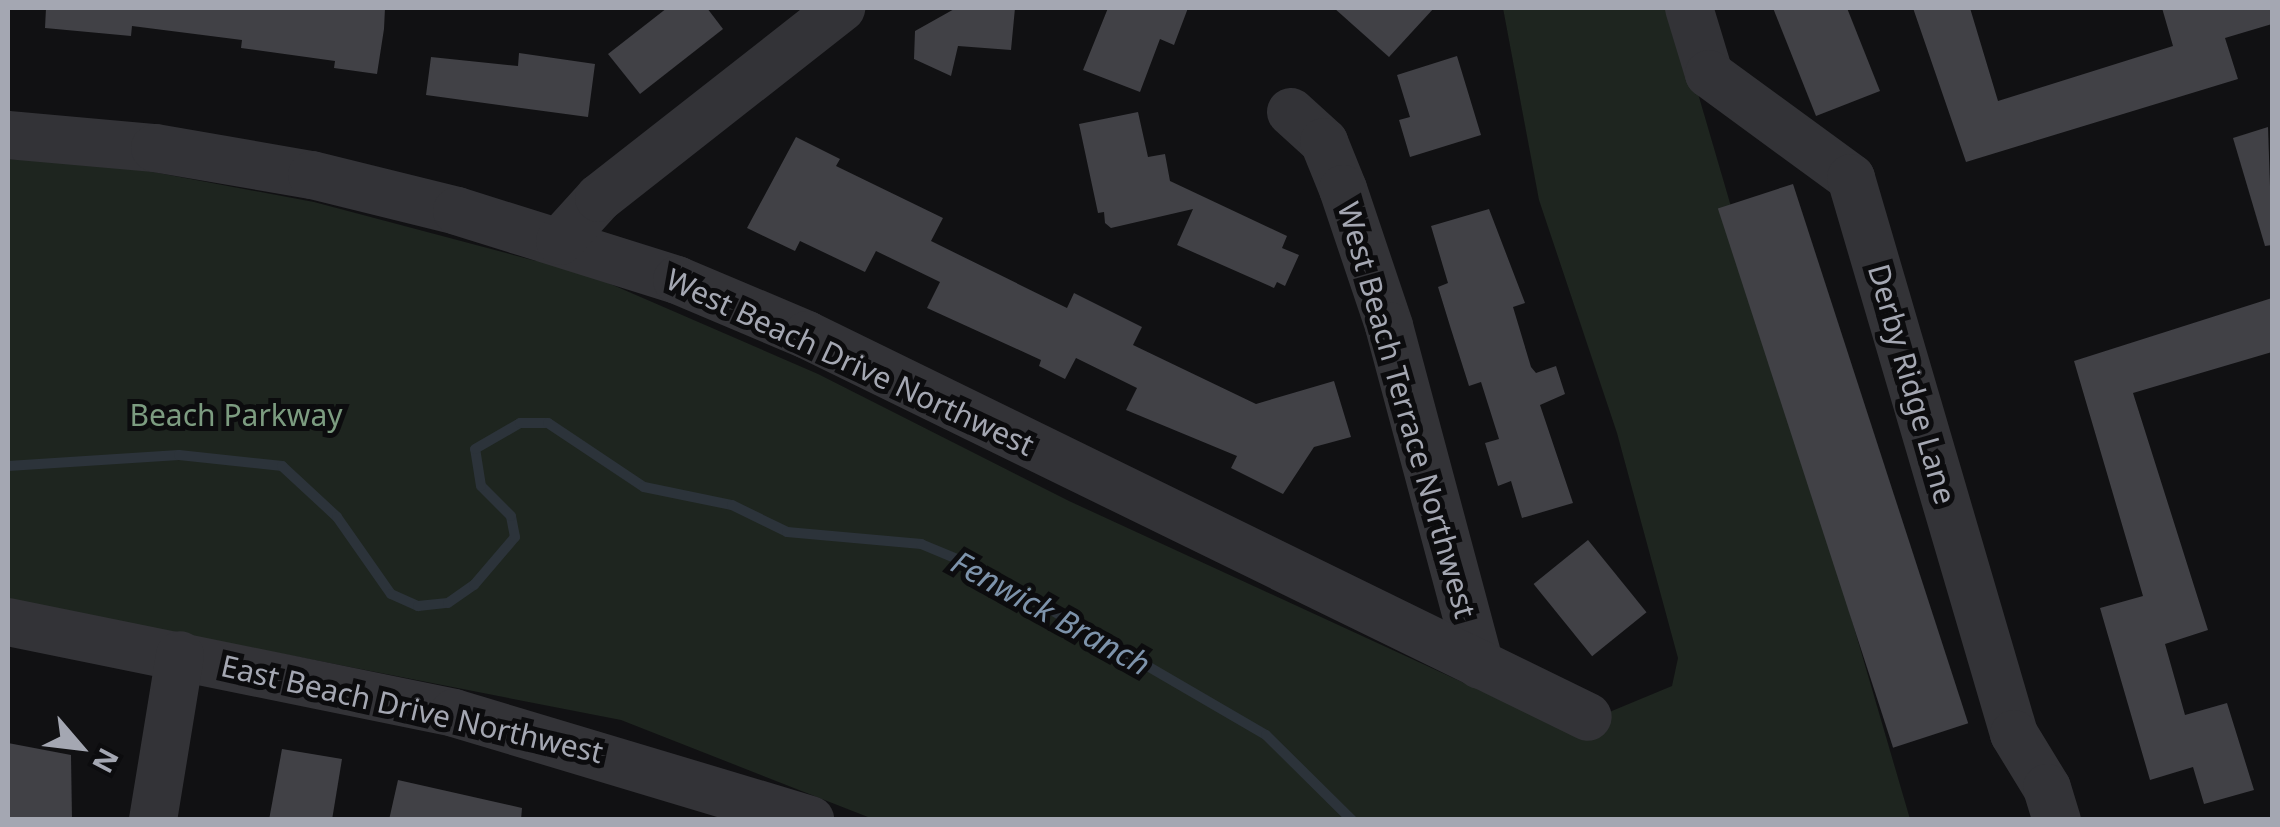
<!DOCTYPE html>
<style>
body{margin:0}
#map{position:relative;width:2280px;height:827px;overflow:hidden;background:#111113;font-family:"Noto Sans",sans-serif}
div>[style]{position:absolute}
.green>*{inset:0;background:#1e251f}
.stream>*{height:10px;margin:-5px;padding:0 5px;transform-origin:5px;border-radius:5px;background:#2c333a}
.building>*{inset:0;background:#414146;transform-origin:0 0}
.minor>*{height:48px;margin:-24px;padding:0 24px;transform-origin:24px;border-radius:24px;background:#333337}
span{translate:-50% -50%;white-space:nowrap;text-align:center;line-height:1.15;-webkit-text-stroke:10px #0c0c0e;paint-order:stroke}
.street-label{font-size:30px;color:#a4a7b2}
.park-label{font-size:30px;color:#7c9c80}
.water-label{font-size:32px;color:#7d93ab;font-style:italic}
.frame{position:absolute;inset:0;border:10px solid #a4a7b2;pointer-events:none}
.north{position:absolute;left:30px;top:697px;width:100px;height:100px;-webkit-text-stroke:8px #0c0c0e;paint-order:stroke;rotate:118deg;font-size:28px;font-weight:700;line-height:40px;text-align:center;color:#a4a7b2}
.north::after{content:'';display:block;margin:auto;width:35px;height:45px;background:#a4a7b2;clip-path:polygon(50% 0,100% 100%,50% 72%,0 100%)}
</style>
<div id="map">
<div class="green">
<i style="clip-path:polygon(1503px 8px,1673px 8px,1910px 819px,873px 819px,621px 720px,8px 600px,8px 159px,116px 165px,314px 202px,536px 261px,539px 253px,818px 374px,1069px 501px,1566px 730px,1672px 686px,1678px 658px,1617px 433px,1539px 200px)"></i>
</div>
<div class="stream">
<i style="left:8px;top:466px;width:171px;rotate:-3.7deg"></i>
<i style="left:179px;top:455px;width:104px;rotate:6.1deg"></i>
<i style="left:282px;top:466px;width:75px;rotate:42.8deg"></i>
<i style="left:337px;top:517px;width:94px;rotate:55deg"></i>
<i style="left:391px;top:594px;width:30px;rotate:24deg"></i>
<i style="left:418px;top:606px;width:30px;rotate:-6deg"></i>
<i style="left:448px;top:603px;width:32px;rotate:-35deg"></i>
<i style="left:474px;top:585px;width:63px;rotate:-49.5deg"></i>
<i style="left:515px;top:537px;width:21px;rotate:-101deg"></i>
<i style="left:511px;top:516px;width:42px;rotate:-135deg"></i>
<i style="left:481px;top:486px;width:37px;rotate:-99deg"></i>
<i style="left:475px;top:449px;width:52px;rotate:-30deg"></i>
<i style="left:520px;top:423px;width:28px"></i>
<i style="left:548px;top:423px;width:115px;rotate:33.7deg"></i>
<i style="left:644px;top:487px;width:90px;rotate:11.6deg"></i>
<i style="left:732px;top:505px;width:61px;rotate:26.1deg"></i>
<i style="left:787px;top:532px;width:135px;rotate:5.1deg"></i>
<i style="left:921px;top:544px;width:63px;rotate:22.5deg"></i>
<i style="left:979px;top:568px;width:332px;rotate:30.2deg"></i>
<i style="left:1266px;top:735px;width:121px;rotate:44.7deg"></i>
</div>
<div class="building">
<i style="clip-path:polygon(46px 8px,385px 8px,384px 29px,377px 74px,334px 68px,335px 61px,241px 48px,242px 40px,132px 26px,131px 36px,45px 28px)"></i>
<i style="clip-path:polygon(667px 8px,707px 8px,723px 29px,640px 94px,608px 54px)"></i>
<i style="clip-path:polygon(956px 8px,1015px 8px,1011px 50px,958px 46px,951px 76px,914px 59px,915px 31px)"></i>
<i style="clip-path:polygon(1108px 8px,1188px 8px,1174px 45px,1160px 39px,1140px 92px,1083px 70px)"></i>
<i style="clip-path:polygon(1334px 8px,1434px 8px,1389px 57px)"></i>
<i style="clip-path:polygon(1773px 8px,1847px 8px,1880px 91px,1816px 116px)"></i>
<i style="clip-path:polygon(1913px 8px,1970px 8px,1998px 101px,2173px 46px,2162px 8px,2272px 8px,2272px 24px,2225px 38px,2238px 79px,1966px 162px)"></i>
<i style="clip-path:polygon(519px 53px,595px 64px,588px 117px,426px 95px,431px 57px,518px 66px)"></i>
<i style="clip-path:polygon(1457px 56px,1481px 135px,1410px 157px,1399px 120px,1410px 117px,1397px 75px)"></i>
<i style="clip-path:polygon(1138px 112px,1148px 157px,1165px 154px,1170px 181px,1287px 236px,1282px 248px,1299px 255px,1285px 286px,1277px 282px,1274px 288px,1177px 245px,1193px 209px,1111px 228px,1105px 223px,1104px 212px,1098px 213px,1079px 124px)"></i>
<i style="clip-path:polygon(2268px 127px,2272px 245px,2265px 246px,2233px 138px)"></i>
<i style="clip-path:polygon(796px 137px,840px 159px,836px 166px,943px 218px,931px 241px,1067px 308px,1074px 293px,1142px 327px,1133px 345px,1256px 404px,1334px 381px,1351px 437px,1314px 447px,1283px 494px,1231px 468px,1237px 456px,1126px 410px,1137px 388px,1076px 358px,1065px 379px,1039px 366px,1041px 360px,927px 308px,940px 282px,876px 251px,865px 272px,800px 241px,795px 251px,747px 228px)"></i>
<i style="left:1793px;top:184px;width:567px;height:79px;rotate:72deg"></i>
<i style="clip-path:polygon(1489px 209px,1525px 303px,1513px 307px,1531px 367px,1536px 373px,1556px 366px,1565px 394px,1540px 405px,1573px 503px,1522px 518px,1511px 481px,1498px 486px,1485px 443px,1499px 439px,1481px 382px,1469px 386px,1450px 326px,1438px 287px,1448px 283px,1431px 226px)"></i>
<i style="clip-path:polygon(2272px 298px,2272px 352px,2133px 393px,2208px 630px,2165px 644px,2185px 715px,2227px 703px,2254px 790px,2204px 804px,2193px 767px,2150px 780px,2100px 608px,2143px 596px,2074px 361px)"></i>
<i style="left:1588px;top:540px;width:93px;height:70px;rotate:51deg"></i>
<i style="clip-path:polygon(8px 743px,71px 755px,72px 820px,8px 820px)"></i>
<i style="clip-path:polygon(282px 749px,342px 759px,332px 820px,269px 820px)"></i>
<i style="clip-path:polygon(398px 780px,522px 808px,521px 820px,389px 820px)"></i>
</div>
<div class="minor">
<i style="left:1689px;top:8px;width:69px;rotate:73.1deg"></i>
<i style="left:1709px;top:74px;width:176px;rotate:36.2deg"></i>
<i style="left:1851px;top:178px;width:579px;rotate:73.66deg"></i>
<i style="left:2014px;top:734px;width:63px;rotate:58.6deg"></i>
<i style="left:2047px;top:788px;width:34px;rotate:73deg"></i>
<i style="left:1291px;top:112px;width:45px;rotate:42.3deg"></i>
<i style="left:1324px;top:142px;width:51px;rotate:68deg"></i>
<i style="left:1343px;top:189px;width:145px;rotate:71.4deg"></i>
<i style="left:1389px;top:326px;width:351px;rotate:75deg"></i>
<i style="left:8px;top:135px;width:148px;rotate:5.1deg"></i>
<i style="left:155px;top:148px;width:159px;rotate:9.8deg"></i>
<i style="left:312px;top:175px;width:149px;rotate:13.9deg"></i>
<i style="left:457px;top:211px;width:231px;rotate:17.4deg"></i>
<i style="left:677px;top:280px;width:141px;rotate:22.9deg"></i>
<i style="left:807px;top:335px;width:869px;rotate:26.06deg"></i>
<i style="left:560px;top:241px;width:58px;rotate:-47.8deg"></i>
<i style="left:599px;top:198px;width:308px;rotate:-38.1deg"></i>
<i style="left:8px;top:622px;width:455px;rotate:11.5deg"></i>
<i style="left:454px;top:713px;width:372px;rotate:16.7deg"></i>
<i style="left:153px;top:820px;width:167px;rotate:-80.7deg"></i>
</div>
<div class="street-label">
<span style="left:850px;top:362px;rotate:25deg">West Beach Drive Northwest</span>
<span style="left:1912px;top:384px;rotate:74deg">Derby Ridge Lane</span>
<span style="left:1407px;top:410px;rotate:74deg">West Beach Terrace Northwest</span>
<span style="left:412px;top:709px;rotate:13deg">East Beach Drive Northwest</span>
</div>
<div class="park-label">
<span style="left:236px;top:415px">Beach Parkway</span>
</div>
<div class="water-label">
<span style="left:1051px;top:613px;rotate:29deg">Fenwick Branch</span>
</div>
<div class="frame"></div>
<div class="north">N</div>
</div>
